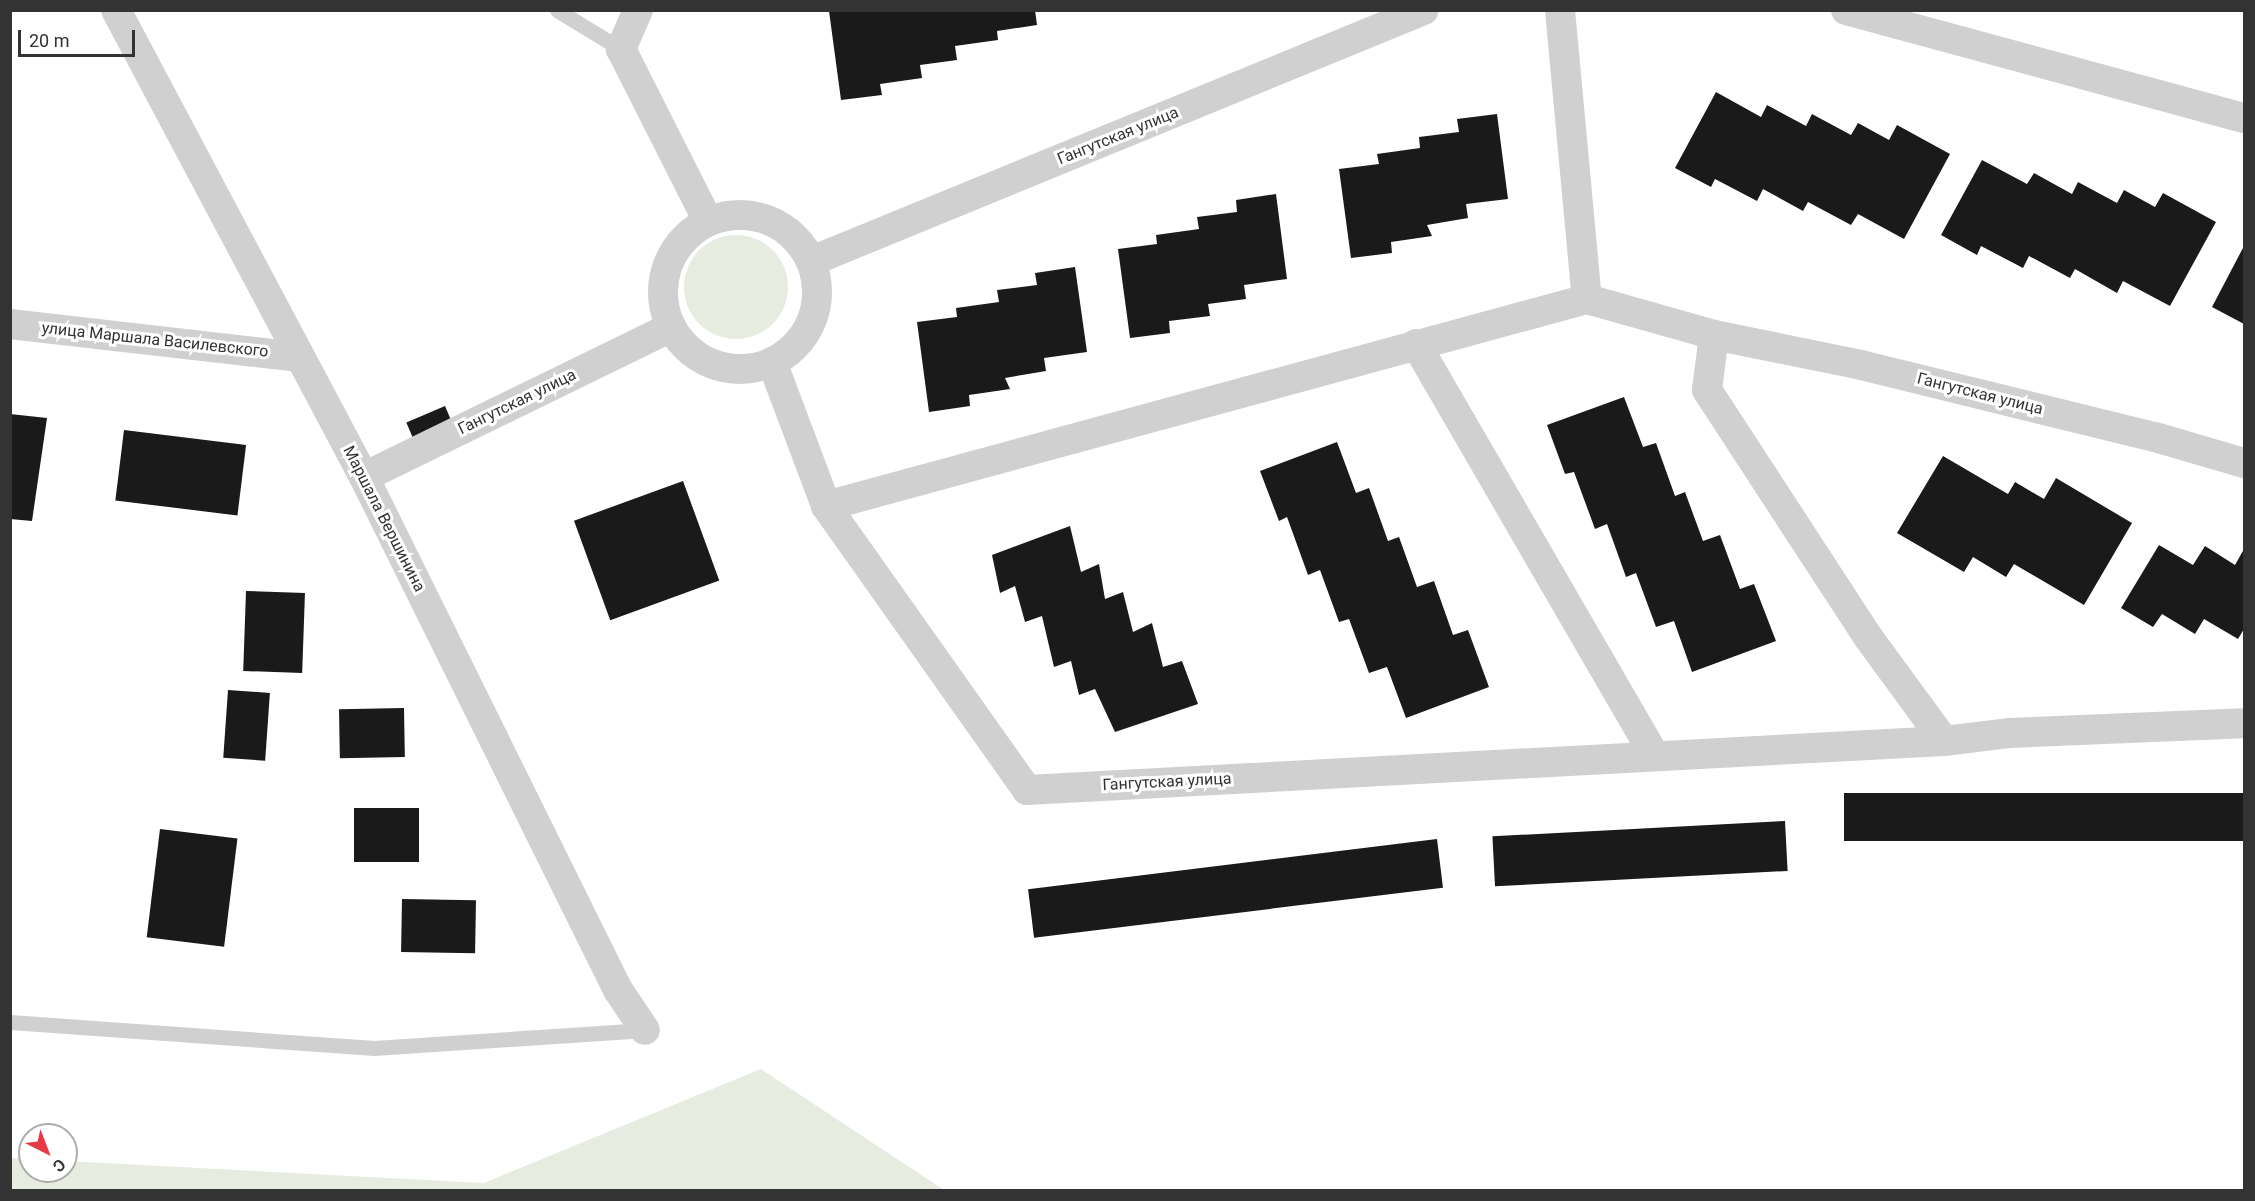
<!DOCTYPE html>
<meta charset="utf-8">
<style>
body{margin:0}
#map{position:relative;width:2255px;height:1201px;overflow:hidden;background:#fff;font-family:Roboto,sans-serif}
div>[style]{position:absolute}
.green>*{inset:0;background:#e6ecdf}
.round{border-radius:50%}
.building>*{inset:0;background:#1a1a1a;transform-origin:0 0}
.lane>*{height:15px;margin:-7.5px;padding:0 7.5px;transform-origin:7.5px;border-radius:7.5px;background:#d0d0d0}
.street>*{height:30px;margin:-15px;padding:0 15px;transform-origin:15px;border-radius:15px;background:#d0d0d0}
.street>.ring{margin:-15px;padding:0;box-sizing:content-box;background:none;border:30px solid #d0d0d0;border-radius:50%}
span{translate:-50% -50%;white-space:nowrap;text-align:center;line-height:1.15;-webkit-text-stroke:6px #fff;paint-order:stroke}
.street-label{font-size:16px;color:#333}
.frame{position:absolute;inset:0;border:12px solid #333;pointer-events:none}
.north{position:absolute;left:18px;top:1123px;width:60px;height:60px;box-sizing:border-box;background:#fff;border:2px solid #adadad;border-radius:50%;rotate:138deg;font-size:16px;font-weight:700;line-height:24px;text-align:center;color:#333}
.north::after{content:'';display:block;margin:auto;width:21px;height:27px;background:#e63946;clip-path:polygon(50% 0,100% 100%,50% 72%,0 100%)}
.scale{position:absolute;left:18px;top:30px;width:117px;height:27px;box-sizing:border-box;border:3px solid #333;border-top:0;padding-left:8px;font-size:18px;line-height:21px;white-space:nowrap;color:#333;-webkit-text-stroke:4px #fff;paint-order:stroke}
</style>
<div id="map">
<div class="green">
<i class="round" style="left:684px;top:235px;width:104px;height:104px"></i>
<i style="clip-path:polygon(761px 1069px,944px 1190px,11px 1190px,11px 1158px,30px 1159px,30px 1171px,66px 1171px,66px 1161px,484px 1183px)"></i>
</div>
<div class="building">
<i style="clip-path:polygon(1035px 10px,1037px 25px,997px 31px,998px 40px,955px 46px,957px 60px,920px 65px,922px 78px,880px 84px,882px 95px,841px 100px,829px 11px)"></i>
<i style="clip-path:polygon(1716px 92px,1761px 117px,1767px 105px,1806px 126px,1812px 114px,1851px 135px,1858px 123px,1889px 140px,1897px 125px,1950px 154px,1904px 239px,1858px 214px,1851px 225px,1808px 202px,1803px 211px,1763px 189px,1757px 201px,1715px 179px,1711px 187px,1675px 168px)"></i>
<i style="clip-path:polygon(1497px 114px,1508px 199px,1466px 204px,1468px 218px,1427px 225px,1432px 236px,1391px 242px,1392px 253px,1351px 258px,1339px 169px,1379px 164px,1377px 154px,1420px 148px,1419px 137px,1459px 132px,1457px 119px)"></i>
<i style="clip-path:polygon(1982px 160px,2027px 184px,2034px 173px,2072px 194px,2078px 182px,2117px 203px,2124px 190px,2155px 207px,2163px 193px,2216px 222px,2170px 306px,2123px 281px,2117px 293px,2075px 269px,2070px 278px,2029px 256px,2023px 268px,1981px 246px,1977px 255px,1941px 235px)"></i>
<i style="clip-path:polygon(1276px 194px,1287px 279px,1244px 285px,1246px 299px,1208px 304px,1210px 316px,1169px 321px,1170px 333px,1130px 338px,1118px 249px,1157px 244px,1156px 235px,1199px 229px,1197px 217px,1237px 212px,1236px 200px)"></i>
<i style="clip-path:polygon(2244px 246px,2244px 324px,2212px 307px)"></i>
<i style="clip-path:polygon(1075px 267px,1087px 352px,1044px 358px,1046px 371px,1005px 378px,1010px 389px,969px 395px,970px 406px,929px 412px,917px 322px,957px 317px,956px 308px,999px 302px,997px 290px,1037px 285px,1035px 273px)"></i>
<i style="clip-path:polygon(1624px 397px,1643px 447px,1656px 443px,1675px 496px,1685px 492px,1703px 541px,1720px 535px,1740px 589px,1754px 584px,1776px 641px,1692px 672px,1674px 621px,1656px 627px,1636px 573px,1626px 577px,1607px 524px,1595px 529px,1574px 472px,1565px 474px,1547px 425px)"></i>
<i style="left:445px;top:406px;width:41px;height:42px;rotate:67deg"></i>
<i style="clip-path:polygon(10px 414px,47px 418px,32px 521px,10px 519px)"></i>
<i style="left:124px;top:430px;width:123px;height:71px;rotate:7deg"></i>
<i style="clip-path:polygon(1337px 442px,1356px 493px,1369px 488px,1388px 541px,1399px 537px,1417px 587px,1434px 581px,1453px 635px,1468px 630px,1489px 687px,1406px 718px,1387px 667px,1369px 673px,1349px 619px,1339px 622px,1320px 570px,1308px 575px,1287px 517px,1279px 521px,1260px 471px)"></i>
<i style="clip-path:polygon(1943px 456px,2008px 494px,2015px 482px,2044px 499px,2056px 478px,2132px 523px,2084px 605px,2014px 564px,2006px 577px,1973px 557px,1964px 572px,1897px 533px)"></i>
<i style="left:683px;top:481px;width:106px;height:116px;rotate:70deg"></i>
<i style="clip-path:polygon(1070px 526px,1081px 572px,1099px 564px,1105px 599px,1123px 592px,1133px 632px,1152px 623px,1163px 667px,1182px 661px,1198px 704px,1115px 732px,1095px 689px,1079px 695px,1071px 661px,1054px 667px,1042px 616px,1025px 622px,1015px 586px,1000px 593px,992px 555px)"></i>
<i style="clip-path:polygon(2159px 545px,2193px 565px,2205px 546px,2235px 565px,2244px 549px,2244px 629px,2238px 639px,2204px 619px,2195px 634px,2162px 614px,2153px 627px,2121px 608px)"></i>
<i style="left:246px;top:591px;width:59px;height:80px;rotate:2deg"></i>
<i style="left:228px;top:690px;width:42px;height:68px;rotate:4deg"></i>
<i style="left:404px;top:708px;width:49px;height:65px;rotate:89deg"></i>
<i style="left:2244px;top:793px;width:48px;height:400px;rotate:90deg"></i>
<i style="left:354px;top:808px;width:65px;height:54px"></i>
<i style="left:1785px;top:821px;width:50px;height:293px;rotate:87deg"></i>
<i style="left:160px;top:829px;width:78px;height:109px;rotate:7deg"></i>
<i style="left:1437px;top:839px;width:49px;height:412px;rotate:83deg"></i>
<i style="left:402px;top:899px;width:74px;height:53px;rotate:1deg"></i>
</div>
<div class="lane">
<i style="left:557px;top:10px;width:75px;rotate:31.4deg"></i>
<i style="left:10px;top:1022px;width:365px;rotate:4.1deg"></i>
<i style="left:374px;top:1048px;width:272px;rotate:-3.8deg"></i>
</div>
<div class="street">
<i style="left:116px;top:10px;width:529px;rotate:62.03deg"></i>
<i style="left:364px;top:477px;width:572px;rotate:63.66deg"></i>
<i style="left:618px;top:990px;width:48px;rotate:56deg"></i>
<i style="left:638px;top:10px;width:43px;rotate:113.6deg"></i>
<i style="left:621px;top:49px;width:193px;rotate:63.2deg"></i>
<i style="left:1560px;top:10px;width:290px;rotate:84.7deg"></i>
<i style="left:1846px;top:10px;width:412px;rotate:15.2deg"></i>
<i class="ring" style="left:663px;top:215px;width:124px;height:124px"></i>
<i style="left:812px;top:261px;width:661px;rotate:-22.3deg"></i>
<i style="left:10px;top:324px;width:292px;rotate:6.5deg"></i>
<i style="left:1714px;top:335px;width:55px;rotate:97.3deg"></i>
<i style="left:1707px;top:390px;width:295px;rotate:56.9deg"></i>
<i style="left:1868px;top:637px;width:129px;rotate:53.8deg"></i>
<i style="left:1416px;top:344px;width:474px;rotate:59.9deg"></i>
<i style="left:772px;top:362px;width:154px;rotate:69.4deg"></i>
<i style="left:826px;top:506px;width:348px;rotate:54.7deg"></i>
<i style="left:1027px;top:790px;width:918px;rotate:-3.06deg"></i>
<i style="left:1944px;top:741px;width:65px;rotate:-7deg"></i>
<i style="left:2009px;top:733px;width:235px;rotate:-2.4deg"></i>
<i style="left:364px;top:477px;width:342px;rotate:-26deg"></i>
<i style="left:826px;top:506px;width:789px;rotate:-15.22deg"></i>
<i style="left:1587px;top:299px;width:132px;rotate:15.8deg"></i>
<i style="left:1714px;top:335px;width:150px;rotate:11.5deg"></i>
<i style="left:1861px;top:365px;width:303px;rotate:13.8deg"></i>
<i style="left:2155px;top:437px;width:93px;rotate:16.3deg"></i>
</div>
<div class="street-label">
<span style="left:1118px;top:136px;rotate:-22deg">Гангутская улица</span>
<span style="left:155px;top:340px;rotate:6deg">улица Маршала Василевского</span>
<span style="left:1980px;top:394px;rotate:14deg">Гангутская улица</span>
<span style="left:517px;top:402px;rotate:-26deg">Гангутская улица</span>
<span style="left:384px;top:519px;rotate:63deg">Маршала Вершинина</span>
<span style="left:1167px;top:782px;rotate:-3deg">Гангутская улица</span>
</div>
<div class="frame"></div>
<div class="north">С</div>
<div class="scale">20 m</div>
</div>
